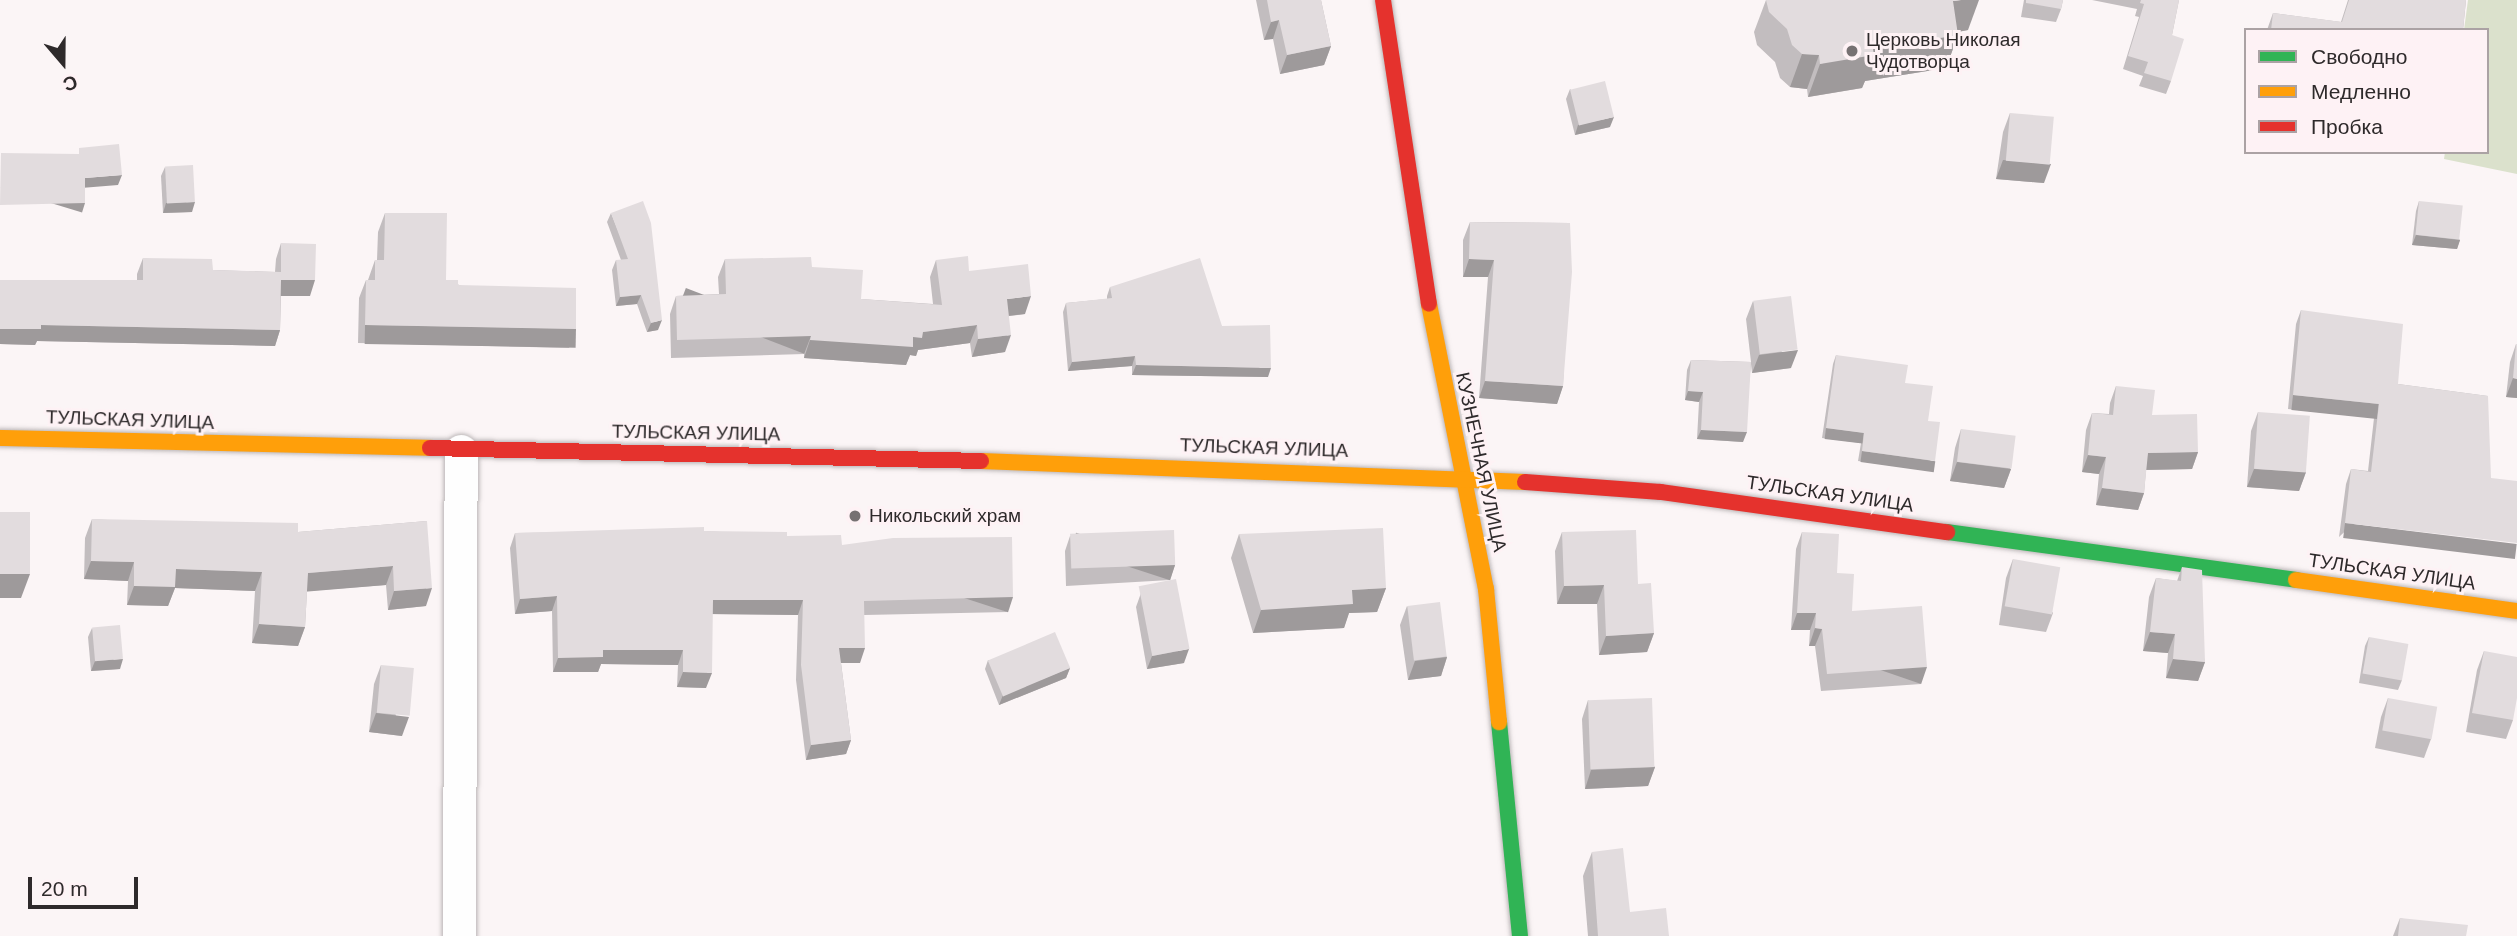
<!DOCTYPE html>
<meta charset="utf-8">
<style>
body{margin:0}
#map{position:relative;width:2517px;height:936px;overflow:hidden;background:#fbf5f6;font-family:Arial,sans-serif}
div>[style]{position:absolute}
.green>*{inset:0;background:#dbe1cc}
.roads{filter:drop-shadow(0 0 2px #bcb7b8) drop-shadow(0 0 2px #bcb7b8)}
.street>*{height:33px;margin:-16.5px;padding:0 16.5px;transform-origin:16.5px;border-radius:16.5px;background:#fefefe}
.fast>*{height:16px;margin:-8px;padding:0 8px;transform-origin:8px;border-radius:8px;background:#30b455}
.slow>*{height:16px;margin:-8px;padding:0 8px;transform-origin:8px;border-radius:8px;background:#ff9f0a}
.jam>*{height:16px;margin:-8px;padding:0 8px;transform-origin:8px;border-radius:8px;background:#e5322d}
.wall>*{inset:0;background:#c2bdbf}
.shaded-wall>*{inset:0;background:#9e9a9b;transform-origin:0 0}
.building>*{inset:0;background:#e2dcde;transform-origin:0 0}
.dots>*{width:19px;height:19px;translate:-50% -50%;box-sizing:border-box;border:4px solid #fef2f5;border-radius:50%}
span{translate:-50% -50%;white-space:nowrap;text-align:center;line-height:1.15;-webkit-text-stroke:6px #fef2f5;paint-order:stroke}
.poi-label{font-size:19px;color:#2e2a2b}
.left{translate:0 -50%;text-align:left}
.street-label{font-size:19px;color:#2e2a2b}
.legend{position:absolute;left:2244px;top:28px;width:245px;height:126px;box-sizing:border-box;background:#fef2f5;border:2px solid #aba2a4;margin:0;padding:9px 12px;list-style:none;font-size:21px;color:#2e2a2b}
.legend li{display:flex;align-items:center;gap:14px;height:35px}
.legend b{width:35px;border:2px solid #aba2a4}
.north{position:absolute;left:28px;top:28px;width:70px;height:70px;-webkit-text-stroke:5px #fef2f5;paint-order:stroke;rotate:160deg;font-size:19px;font-weight:700;line-height:28px;text-align:center;color:#2e2a2b}
.north::after{content:'';display:block;margin:auto;width:24px;height:32px;background:#2e2a2b;clip-path:polygon(50% 0,100% 100%,50% 72%,0 100%)}
.scale{position:absolute;left:28px;top:877px;width:110px;height:32px;box-sizing:border-box;border:4px solid #2e2a2b;border-top:0;padding-left:9px;font-size:21px;line-height:24px;white-space:nowrap;color:#2e2a2b;-webkit-text-stroke:5px #fef2f5;paint-order:stroke}
</style>
<div id="map">
<div class="green">
<i style="clip-path:polygon(2468px 0,2517px 0,2517px 174px,2444px 159px,2445px 152px,2487px 152px,2487px 30px,2464px 30px)"></i>
</div>
<div class="roads">
<div class="street">
<i style="left:459px;top:936px;width:485px;rotate:-89.8deg"></i>
</div>
<div class="fast">
<i style="left:1947px;top:532px;width:352px;rotate:7.8deg"></i>
<i style="left:1499px;top:722px;width:215px;rotate:84.4deg"></i>
</div>
<div class="slow">
<i style="left:1429px;top:304px;width:291px;rotate:78.7deg"></i>
<i style="left:1486px;top:589px;width:134px;rotate:84.4deg"></i>
<i style="left:0;top:438px;width:430px;rotate:1.3deg"></i>
<i style="left:981px;top:461px;width:544px;rotate:2.21deg"></i>
<i style="left:2296px;top:580px;width:223px;rotate:8deg"></i>
</div>
<div class="jam">
<i style="left:1383px;top:0;width:307px;rotate:81.4deg"></i>
<i style="left:430px;top:448px;width:551px;rotate:1.35deg"></i>
<i style="left:1525px;top:482px;width:136px;rotate:4.2deg"></i>
<i style="left:1661px;top:492px;width:289px;rotate:8deg"></i>
</div>
</div>
<div class="wall">
<i style="clip-path:polygon(1256px 0,1321px 0,1331px 46px,1324px 65px,1280px 74px,1273px 39px,1264px 40px)"></i>
<i style="clip-path:polygon(1766px 0,1968px 30px,1958px 32px,1958px 35px,1946px 68px,1865px 81px,1862px 88px,1808px 97px,1807px 89px,1790px 87px,1780px 78px,1775px 62px,1757px 45px,1754px 32px)"></i>
<i style="clip-path:polygon(2024px 0,2063px 0,2061px 9px,2056px 22px,2021px 17px)"></i>
<i style="clip-path:polygon(2092px 0,2179px 0,2172px 35px,2171px 81px,2166px 94px,2139px 86px,2143px 76px,2123px 69px,2139px 17px,2135px 16px,2137px 9px)"></i>
<i style="clip-path:polygon(2348px 0,2466px 0,2463px 30px,2267px 30px,2273px 13px,2341px 22px)"></i>
<i style="clip-path:polygon(1570px 89px,1610px 127px,1575px 135px,1566px 99px)"></i>
<i style="clip-path:polygon(2010px 113px,2044px 183px,1996px 179px,2003px 132px)"></i>
<i style="clip-path:polygon(165px 167px,192px 212px,163px 213px,161px 176px)"></i>
<i style="clip-path:polygon(2419px 201px,2460px 240px,2457px 249px,2412px 245px,2416px 211px)"></i>
<i style="clip-path:polygon(385px 213px,446px 280px,576px 329px,569px 348px,358px 343px,359px 298px,366px 280px,368px 280px,375px 260px,377px 260px,378px 232px)"></i>
<i style="clip-path:polygon(611px 213px,658px 330px,647px 332px,637px 304px,616px 306px,612px 270px,616px 260px,621px 260px,607px 222px)"></i>
<i style="clip-path:polygon(1470px 222px,1570px 223px,1563px 386px,1557px 404px,1479px 398px,1488px 277px,1463px 277px,1463px 240px)"></i>
<i style="clip-path:polygon(281px 243px,310px 296px,281px 296px,280px 330px,275px 346px,37px 341px,35px 345px,0 344px,0 280px,137px 280px,137px 274px,143px 258px,213px 270px,275px 272px,276px 259px)"></i>
<i style="clip-path:polygon(725px 259px,812px 267px,861px 299px,933px 304px,930px 277px,936px 260px,969px 271px,1025px 314px,1009px 316px,1005px 352px,972px 357px,970px 343px,918px 350px,916px 356px,910px 355px,906px 365px,804px 358px,804px 354px,671px 358px,670px 314px,676px 296px,719px 294px,718px 277px)"></i>
<i style="clip-path:polygon(1110px 287px,1222px 326px,1268px 377px,1132px 375px,1132px 366px,1068px 371px,1063px 312px,1066px 303px,1107px 299px,1107px 296px)"></i>
<i style="clip-path:polygon(1753px 301px,1791px 368px,1752px 373px,1751px 364px,1743px 442px,1697px 439px,1699px 402px,1685px 400px,1687px 370px,1691px 360px,1751px 362px,1746px 319px)"></i>
<i style="clip-path:polygon(2301px 310px,2398px 384px,2488px 396px,2339px 537px,2346px 484px,2351px 469px,2368px 471px,2374px 418px,2288px 409px,2296px 324px)"></i>
<i style="clip-path:polygon(2516px 344px,2517px 398px,2506px 397px,2510px 362px)"></i>
<i style="clip-path:polygon(1836px 355px,1905px 383px,1928px 421px,1931px 471px,1858px 461px,1861px 443px,1822px 438px,1833px 364px)"></i>
<i style="clip-path:polygon(2116px 386px,2198px 452px,2192px 469px,2146px 470px,2144px 493px,2138px 510px,2096px 505px,2099px 474px,2082px 472px,2086px 430px,2092px 413px,2109px 414px,2110px 403px)"></i>
<i style="clip-path:polygon(2258px 412px,2306px 472px,2299px 491px,2247px 487px,2251px 431px)"></i>
<i style="clip-path:polygon(1961px 429px,2011px 469px,2004px 488px,1950px 481px,1955px 448px)"></i>
<i style="clip-path:polygon(92px 519px,298px 532px,427px 521px,426px 606px,388px 610px,386px 585px,307px 591px,305px 627px,298px 646px,252px 643px,255px 591px,175px 588px,168px 606px,127px 605px,128px 581px,84px 579px,85px 538px)"></i>
<i style="clip-path:polygon(704px 531px,787px 536px,842px 545px,1008px 612px,864px 615px,860px 663px,841px 663px,851px 740px,846px 754px,806px 760px,796px 680px,798px 615px,712px 614px,706px 688px,677px 687px,678px 665px,601px 664px,598px 672px,553px 672px,552px 611px,515px 614px,510px 548px,515px 533px)"></i>
<i style="clip-path:polygon(1562px 532px,1638px 584px,1654px 633px,1647px 652px,1599px 655px,1597px 604px,1557px 604px,1555px 551px)"></i>
<i style="clip-path:polygon(1802px 532px,1837px 573px,1852px 611px,1921px 684px,1821px 691px,1815px 646px,1809px 646px,1810px 630px,1791px 630px,1796px 549px)"></i>
<i style="clip-path:polygon(1239px 534px,1386px 588px,1377px 612px,1349px 613px,1344px 628px,1253px 633px,1231px 558px)"></i>
<i style="clip-path:polygon(1070px 536px,1175px 565px,1170px 580px,1066px 586px,1065px 551px)"></i>
<i style="clip-path:polygon(2013px 559px,2053px 613px,2046px 632px,1999px 625px,2006px 578px)"></i>
<i style="clip-path:polygon(2182px 567px,2205px 662px,2198px 681px,2166px 678px,2168px 653px,2143px 651px,2149px 597px,2156px 578px,2177px 581px)"></i>
<i style="clip-path:polygon(1141px 593px,1184px 663px,1147px 669px,1136px 607px)"></i>
<i style="clip-path:polygon(1407px 606px,1447px 657px,1441px 676px,1408px 680px,1400px 625px)"></i>
<i style="clip-path:polygon(92px 628px,120px 669px,91px 671px,88px 637px)"></i>
<i style="clip-path:polygon(2369px 637px,2402px 680px,2398px 690px,2359px 683px,2365px 646px)"></i>
<i style="clip-path:polygon(2484px 651px,2513px 720px,2506px 739px,2466px 732px,2477px 670px)"></i>
<i style="clip-path:polygon(988px 660px,1070px 668px,1066px 678px,999px 705px,985px 669px)"></i>
<i style="clip-path:polygon(381px 665px,402px 736px,369px 732px,374px 684px)"></i>
<i style="clip-path:polygon(2388px 698px,2431px 739px,2424px 758px,2375px 748px,2381px 717px)"></i>
<i style="clip-path:polygon(1588px 700px,1655px 767px,1648px 786px,1585px 789px,1582px 719px)"></i>
<i style="clip-path:polygon(1592px 852px,1630px 912px,1669px 936px,1588px 936px,1583px 876px)"></i>
<i style="clip-path:polygon(2400px 918px,2466px 936px,2393px 936px)"></i>
</div>
<div class="shaded-wall">
<i style="clip-path:polygon(1961px 0,1979px 0,1968px 30px,1941px 35px,1953px 1px)"></i>
<i style="clip-path:polygon(1279px 20px,1273px 39px,1264px 40px,1271px 22px)"></i>
<i style="clip-path:polygon(1958px 35px,1946px 68px,1865px 81px,1862px 88px,1808px 97px,1820px 64px,1873px 49px)"></i>
<i style="clip-path:polygon(1331px 46px,1324px 65px,1280px 74px,1287px 55px)"></i>
<i style="clip-path:polygon(1802px 54px,1819px 55px,1807px 89px,1790px 87px)"></i>
<i style="clip-path:polygon(1614px 117px,1610px 127px,1575px 135px,1578px 125px)"></i>
<i style="clip-path:polygon(2003px 160px,2051px 164px,2044px 183px,1996px 179px)"></i>
<i style="clip-path:polygon(122px 175px,118px 185px,81px 188px,85px 178px)"></i>
<i style="clip-path:polygon(195px 202px,192px 212px,163px 213px,166px 203px)"></i>
<i style="left:85px;top:203px;width:10px;height:85px;rotate:107deg"></i>
<i style="clip-path:polygon(2416px 235px,2460px 240px,2457px 249px,2412px 245px)"></i>
<i style="clip-path:polygon(1469px 259px,1494px 260px,1488px 277px,1463px 277px)"></i>
<i style="clip-path:polygon(281px 280px,315px 280px,310px 296px,276px 296px)"></i>
<i style="clip-path:polygon(641px 295px,637px 304px,616px 306px,620px 297px)"></i>
<i style="clip-path:polygon(1031px 296px,1025px 314px,1000px 317px,1007px 299px)"></i>
<i style="clip-path:polygon(662px 320px,658px 330px,647px 332px,651px 323px)"></i>
<i style="clip-path:polygon(41px 325px,280px 330px,275px 346px,37px 341px,35px 345px,0 344px,0 329px)"></i>
<i style="left:365px;top:325px;width:211px;height:19px;rotate:1deg"></i>
<i style="clip-path:polygon(977px 325px,970px 343px,918px 350px,916px 356px,910px 355px,906px 365px,804px 358px,810px 340px,923px 332px)"></i>
<i style="clip-path:polygon(1011px 335px,1005px 352px,972px 357px,978px 339px)"></i>
<i style="left:811px;top:336px;width:19px;height:134px;rotate:111deg"></i>
<i style="clip-path:polygon(1798px 350px,1791px 368px,1752px 373px,1759px 355px)"></i>
<i style="clip-path:polygon(1135px 356px,1132px 366px,1068px 371px,1072px 362px)"></i>
<i style="clip-path:polygon(1136px 365px,1271px 368px,1268px 377px,1132px 375px)"></i>
<i style="clip-path:polygon(2513px 378px,2517px 379px,2517px 398px,2506px 397px)"></i>
<i style="clip-path:polygon(1485px 381px,1563px 386px,1557px 404px,1479px 398px)"></i>
<i style="clip-path:polygon(1688px 391px,1703px 392px,1699px 402px,1685px 400px)"></i>
<i style="left:2293px;top:395px;width:86px;height:15px;rotate:6deg"></i>
<i style="left:1826px;top:428px;width:38px;height:11px;rotate:7deg"></i>
<i style="clip-path:polygon(1701px 430px,1747px 432px,1743px 442px,1697px 439px)"></i>
<i style="left:1862px;top:451px;width:74px;height:11px;rotate:8deg"></i>
<i style="clip-path:polygon(2198px 452px,2192px 469px,2142px 470px,2148px 453px)"></i>
<i style="clip-path:polygon(2088px 455px,2106px 457px,2099px 474px,2082px 472px)"></i>
<i style="clip-path:polygon(1957px 462px,2011px 469px,2004px 488px,1950px 481px)"></i>
<i style="clip-path:polygon(2254px 469px,2306px 472px,2299px 491px,2247px 487px)"></i>
<i style="clip-path:polygon(2102px 488px,2144px 493px,2138px 510px,2096px 505px)"></i>
<i style="left:2345px;top:523px;width:173px;height:15px;rotate:7deg"></i>
<i style="clip-path:polygon(91px 561px,134px 562px,128px 581px,84px 579px)"></i>
<i style="left:1175px;top:565px;width:16px;height:104px;rotate:108deg"></i>
<i style="clip-path:polygon(393px 566px,386px 585px,302px 592px,308px 573px)"></i>
<i style="clip-path:polygon(176px 569px,262px 572px,255px 591px,175px 588px,168px 606px,127px 605px,134px 586px)"></i>
<i style="clip-path:polygon(0 574px,30px 574px,21px 598px,0 598px)"></i>
<i style="clip-path:polygon(1604px 585px,1597px 604px,1557px 604px,1564px 586px)"></i>
<i style="clip-path:polygon(432px 588px,426px 606px,388px 610px,394px 591px)"></i>
<i style="clip-path:polygon(1386px 588px,1377px 612px,1349px 613px,1344px 628px,1253px 633px,1261px 610px,1352px 590px)"></i>
<i style="clip-path:polygon(557px 596px,552px 611px,515px 614px,520px 599px)"></i>
<i style="left:1013px;top:597px;width:16px;height:149px;rotate:108deg"></i>
<i style="clip-path:polygon(713px 600px,803px 600px,798px 615px,707px 614px)"></i>
<i style="clip-path:polygon(1797px 613px,1816px 613px,1810px 630px,1791px 630px)"></i>
<i style="clip-path:polygon(259px 624px,305px 627px,298px 646px,252px 643px)"></i>
<i style="clip-path:polygon(1815px 628px,1822px 629px,1815px 646px,1809px 646px)"></i>
<i style="clip-path:polygon(2150px 632px,2175px 634px,2168px 653px,2143px 651px)"></i>
<i style="clip-path:polygon(1654px 633px,1647px 652px,1599px 655px,1606px 636px)"></i>
<i style="clip-path:polygon(839px 648px,865px 648px,860px 663px,834px 663px)"></i>
<i style="clip-path:polygon(1189px 649px,1184px 663px,1147px 669px,1152px 656px)"></i>
<i style="clip-path:polygon(603px 650px,683px 650px,678px 665px,601px 664px,598px 672px,553px 672px,558px 658px)"></i>
<i style="clip-path:polygon(1447px 657px,1441px 676px,1408px 680px,1415px 661px)"></i>
<i style="clip-path:polygon(123px 659px,120px 669px,91px 671px,95px 661px)"></i>
<i style="clip-path:polygon(2173px 659px,2205px 662px,2198px 681px,2166px 678px)"></i>
<i style="left:1927px;top:667px;width:18px;height:100px;rotate:109deg"></i>
<i style="clip-path:polygon(1070px 668px,1066px 678px,999px 705px,1003px 695px)"></i>
<i style="clip-path:polygon(683px 672px,712px 673px,706px 688px,677px 687px)"></i>
<i style="clip-path:polygon(376px 713px,409px 717px,402px 736px,369px 732px)"></i>
<i style="clip-path:polygon(851px 740px,846px 754px,806px 760px,811px 745px)"></i>
<i style="clip-path:polygon(1655px 767px,1648px 786px,1585px 789px,1591px 770px)"></i>
</div>
<div class="building">
<i style="clip-path:polygon(1267px 0,1321px 0,1331px 46px,1287px 55px,1279px 20px,1271px 22px)"></i>
<i style="clip-path:polygon(1766px 0,1961px 0,1953px 1px,1958px 35px,1873px 49px,1874px 55px,1820px 64px,1819px 55px,1802px 54px,1792px 45px,1787px 29px,1769px 12px)"></i>
<i style="clip-path:polygon(2026px 0,2063px 0,2061px 9px,2026px 3px)"></i>
<i style="clip-path:polygon(2141px 0,2179px 0,2172px 35px,2184px 39px,2171px 81px,2144px 73px,2148px 62px,2128px 56px,2144px 4px,2140px 3px)"></i>
<i style="clip-path:polygon(2349px 0,2466px 0,2463px 30px,2271px 30px,2273px 13px,2342px 22px)"></i>
<i style="left:1605px;top:81px;width:37px;height:36px;rotate:76deg"></i>
<i style="left:2010px;top:113px;width:44px;height:48px;rotate:5deg"></i>
<i style="clip-path:polygon(119px 144px,122px 175px,85px 178px,85px 203px,0 205px,1px 153px,79px 154px,79px 148px)"></i>
<i style="left:193px;top:165px;width:37px;height:28px;rotate:87deg"></i>
<i style="clip-path:polygon(643px 201px,651px 223px,662px 320px,651px 323px,641px 295px,620px 297px,616px 260px,628px 259px,611px 213px)"></i>
<i style="left:2419px;top:201px;width:44px;height:34px;rotate:6deg"></i>
<i style="clip-path:polygon(385px 213px,447px 213px,446px 280px,458px 280px,458px 285px,576px 288px,576px 329px,365px 325px,366px 280px,375px 280px,375px 260px,384px 260px)"></i>
<i style="clip-path:polygon(1470px 222px,1570px 223px,1572px 272px,1563px 386px,1485px 381px,1494px 260px,1469px 259px)"></i>
<i style="clip-path:polygon(281px 243px,316px 244px,315px 280px,281px 280px,280px 330px,41px 325px,41px 329px,0 329px,0 280px,143px 280px,143px 258px,212px 259px,213px 270px,281px 272px)"></i>
<i style="clip-path:polygon(968px 256px,969px 271px,1028px 264px,1031px 296px,1007px 299px,1011px 335px,978px 339px,977px 325px,923px 332px,922px 338px,913px 337px,913px 347px,810px 340px,811px 336px,677px 340px,676px 296px,726px 294px,725px 259px,811px 257px,812px 267px,863px 270px,861px 299px,942px 305px,936px 260px)"></i>
<i style="clip-path:polygon(1200px 258px,1222px 326px,1270px 325px,1271px 368px,1136px 365px,1135px 356px,1072px 362px,1066px 303px,1112px 298px,1110px 287px)"></i>
<i style="left:1791px;top:296px;width:54px;height:38px;rotate:83deg"></i>
<i style="clip-path:polygon(2301px 310px,2403px 324px,2398px 384px,2488px 396px,2491px 478px,2517px 481px,2517px 543px,2345px 523px,2351px 469px,2371px 472px,2379px 404px,2293px 395px)"></i>
<i style="clip-path:polygon(2516px 344px,2517px 344px,2517px 379px,2513px 378px)"></i>
<i style="clip-path:polygon(1836px 355px,1908px 365px,1905px 383px,1933px 386px,1928px 421px,1940px 422px,1935px 461px,1862px 451px,1864px 433px,1826px 428px)"></i>
<i style="clip-path:polygon(1691px 360px,1751px 362px,1747px 432px,1701px 430px,1703px 392px,1688px 391px)"></i>
<i style="clip-path:polygon(2116px 386px,2155px 390px,2152px 415px,2197px 414px,2198px 452px,2148px 453px,2144px 493px,2102px 488px,2106px 457px,2088px 455px,2092px 413px,2113px 415px)"></i>
<i style="left:2258px;top:412px;width:52px;height:57px;rotate:4deg"></i>
<i style="left:1961px;top:429px;width:55px;height:33px;rotate:7deg"></i>
<i style="left:0;top:512px;width:30px;height:62px"></i>
<i style="clip-path:polygon(92px 519px,298px 523px,298px 532px,427px 521px,432px 588px,394px 591px,393px 566px,308px 573px,305px 627px,259px 624px,262px 572px,176px 569px,175px 587px,134px 586px,134px 562px,91px 561px)"></i>
<i style="clip-path:polygon(704px 527px,704px 531px,787px 532px,787px 536px,841px 535px,842px 545px,893px 538px,1012px 537px,1013px 597px,864px 601px,865px 648px,839px 648px,851px 740px,811px 745px,801px 665px,803px 600px,713px 600px,712px 673px,683px 672px,683px 650px,603px 650px,603px 657px,558px 658px,557px 596px,520px 599px,515px 533px)"></i>
<i style="clip-path:polygon(1383px 528px,1386px 588px,1352px 590px,1353px 604px,1261px 610px,1239px 534px)"></i>
<i style="left:1174px;top:530px;width:35px;height:104px;rotate:88deg"></i>
<i style="clip-path:polygon(1636px 530px,1638px 584px,1651px 583px,1654px 633px,1606px 636px,1604px 585px,1564px 586px,1562px 532px)"></i>
<i style="clip-path:polygon(1802px 532px,1839px 534px,1837px 573px,1854px 574px,1852px 611px,1922px 606px,1927px 667px,1827px 674px,1822px 629px,1815px 628px,1816px 613px,1797px 613px)"></i>
<i style="left:2013px;top:559px;width:48px;height:48px;rotate:10deg"></i>
<i style="clip-path:polygon(2182px 567px,2202px 570px,2205px 662px,2173px 659px,2175px 634px,2150px 632px,2156px 578px,2181px 581px)"></i>
<i style="left:1176px;top:579px;width:71px;height:38px;rotate:79deg"></i>
<i style="left:1440px;top:602px;width:55px;height:33px;rotate:83deg"></i>
<i style="left:120px;top:625px;width:34px;height:28px;rotate:85deg"></i>
<i style="left:1055px;top:632px;width:39px;height:73px;rotate:67deg"></i>
<i style="left:2369px;top:637px;width:40px;height:37px;rotate:10deg"></i>
<i style="clip-path:polygon(2484px 651px,2517px 657px,2517px 698px,2513px 720px,2472px 713px)"></i>
<i style="left:381px;top:665px;width:33px;height:48px;rotate:5deg"></i>
<i style="left:1652px;top:698px;width:69px;height:64px;rotate:88deg"></i>
<i style="left:2388px;top:698px;width:50px;height:33px;rotate:10deg"></i>
<i style="clip-path:polygon(1623px 848px,1630px 912px,1666px 908px,1669px 936px,1598px 936px,1592px 852px)"></i>
<i style="clip-path:polygon(2400px 918px,2468px 925px,2466px 936px,2398px 936px)"></i>
</div>
<div class="dots">
<i style="left:1852px;top:51px;background:#767172"></i>
<i style="left:855px;top:516px;background:#767172"></i>
</div>
<div class="poi-label">
<span class="left" style="left:1866px;top:51px">Церковь Николая<br>Чудотворца</span>
<span class="left" style="left:869px;top:516px">Никольский храм</span>
</div>
<div class="street-label">
<span style="left:130px;top:420px;rotate:2deg">ТУЛЬСКАЯ УЛИЦА</span>
<span style="left:696px;top:433px;rotate:1deg">ТУЛЬСКАЯ УЛИЦА</span>
<span style="left:1264px;top:448px;rotate:2deg">ТУЛЬСКАЯ УЛИЦА</span>
<span style="left:1481px;top:462px;rotate:78deg">КУЗНЕЧНАЯ УЛИЦА</span>
<span style="left:1830px;top:494px;rotate:8deg">ТУЛЬСКАЯ УЛИЦА</span>
<span style="left:2392px;top:572px;rotate:8deg">ТУЛЬСКАЯ УЛИЦА</span>
</div>
<ul class="legend">
<li><b style="height:9px;background:#30b455"></b>Свободно</li>
<li><b style="height:9px;background:#ff9f0a"></b>Медленно</li>
<li><b style="height:9px;background:#e5322d"></b>Пробка</li>
</ul>
<div class="north">С</div>
<div class="scale">20 m</div>
</div>
